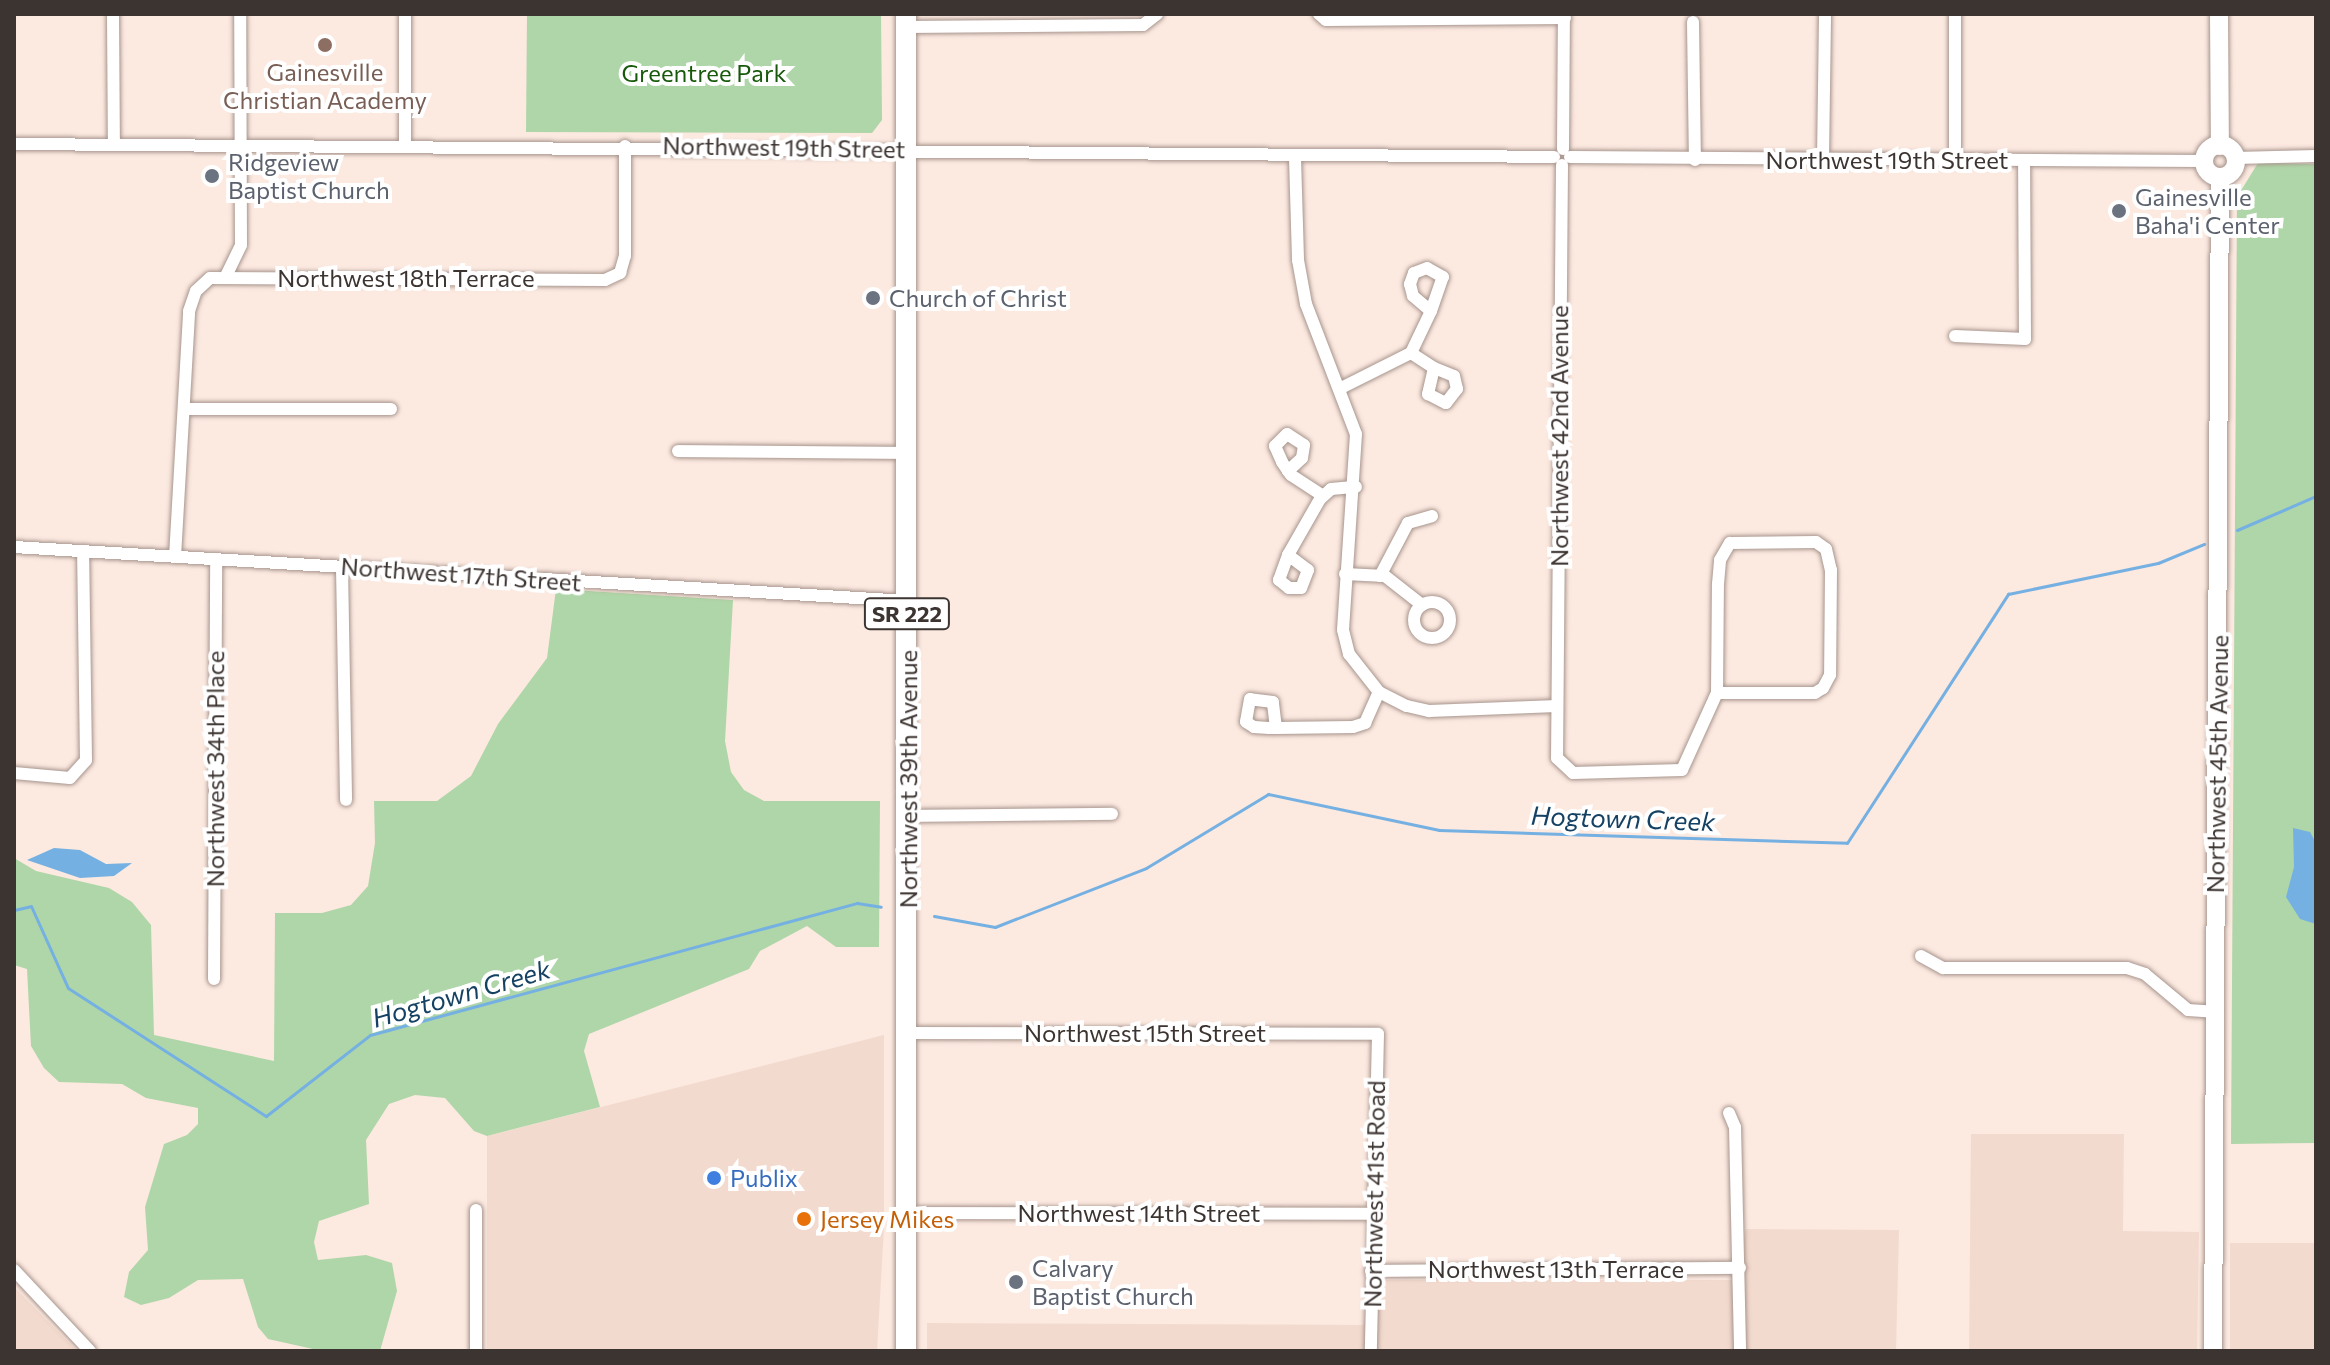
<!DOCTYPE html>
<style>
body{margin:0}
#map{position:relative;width:2330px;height:1365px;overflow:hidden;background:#fce9e0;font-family:Commissioner,sans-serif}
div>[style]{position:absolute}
.built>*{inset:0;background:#f3dace;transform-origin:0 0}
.green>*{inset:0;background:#afd6a8}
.water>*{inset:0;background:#75b0e2}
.stream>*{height:3px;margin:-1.5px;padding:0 1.5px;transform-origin:1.5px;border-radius:1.5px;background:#75b0e2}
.roads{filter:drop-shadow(0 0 2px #a7958d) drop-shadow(0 0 2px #a7958d)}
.street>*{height:12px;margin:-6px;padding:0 6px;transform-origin:6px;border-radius:6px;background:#fff}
.street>.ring{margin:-6px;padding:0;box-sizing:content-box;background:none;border:12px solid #fff;border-radius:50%}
.secondary>*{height:18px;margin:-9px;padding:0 9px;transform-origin:9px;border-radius:9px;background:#fff}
.secondary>.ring{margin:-9px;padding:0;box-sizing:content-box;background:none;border:18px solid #fff;border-radius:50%}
.primary>*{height:20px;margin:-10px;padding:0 10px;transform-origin:10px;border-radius:10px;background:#fff}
.dots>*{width:22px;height:22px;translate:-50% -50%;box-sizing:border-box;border:4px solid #fff;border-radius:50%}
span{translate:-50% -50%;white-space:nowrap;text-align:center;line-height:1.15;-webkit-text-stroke:8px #fff;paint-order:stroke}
.shield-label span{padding:2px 6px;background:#fff;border:2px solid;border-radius:6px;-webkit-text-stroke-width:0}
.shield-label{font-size:22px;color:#3c3431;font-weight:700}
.education-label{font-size:24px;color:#785e54}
.park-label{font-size:24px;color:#17590a}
.street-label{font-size:24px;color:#3c3431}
.worship-label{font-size:24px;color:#5b616d}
.left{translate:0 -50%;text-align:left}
.shop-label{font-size:24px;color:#366cbe}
.food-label{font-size:24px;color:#c56008}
.water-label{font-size:26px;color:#154163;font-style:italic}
.frame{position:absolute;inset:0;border:16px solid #3c3431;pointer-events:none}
</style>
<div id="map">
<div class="built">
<i style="clip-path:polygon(884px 1035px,884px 1228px,877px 1351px,487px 1351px,487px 1136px)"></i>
<i style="clip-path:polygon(1971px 1134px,2124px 1134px,2123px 1231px,2199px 1232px,2197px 1351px,1969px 1351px)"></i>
<i style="clip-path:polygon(1746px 1229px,1899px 1230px,1896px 1351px,927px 1351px,927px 1323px,1363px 1325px,1382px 1280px,1733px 1280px)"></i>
<i style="left:2230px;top:1243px;width:86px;height:108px"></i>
<i style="clip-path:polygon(14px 1287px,77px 1351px,14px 1351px)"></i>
</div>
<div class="green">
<i style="clip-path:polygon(527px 14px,881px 14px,882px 120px,872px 133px,526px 132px)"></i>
<i style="clip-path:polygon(2258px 163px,2316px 164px,2316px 1143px,2231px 1144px,2237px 197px)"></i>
<i style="clip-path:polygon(556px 589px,733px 600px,725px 741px,731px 772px,744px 790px,764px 801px,880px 801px,879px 947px,836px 947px,807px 926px,760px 951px,749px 969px,589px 1034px,584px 1051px,600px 1107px,487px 1136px,474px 1131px,445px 1098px,415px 1095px,389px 1104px,366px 1140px,369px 1204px,319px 1221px,314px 1242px,318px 1260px,366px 1255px,392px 1263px,397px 1291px,380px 1351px,322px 1351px,268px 1339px,258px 1327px,243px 1279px,198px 1280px,169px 1298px,141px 1305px,124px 1297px,129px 1272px,148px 1250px,145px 1207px,164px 1144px,187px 1135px,198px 1124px,198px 1108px,146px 1098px,122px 1084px,59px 1082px,44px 1068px,31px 1046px,27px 969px,14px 965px,14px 858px,36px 871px,109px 888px,132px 902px,151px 925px,154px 1035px,274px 1061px,275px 913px,322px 913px,351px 905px,368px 886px,375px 843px,374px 801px,437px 801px,471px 776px,498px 724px,547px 658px)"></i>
</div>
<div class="water">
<i style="clip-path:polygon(2293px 828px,2310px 832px,2316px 843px,2316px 924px,2300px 919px,2286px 897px,2294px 867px)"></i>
<i style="clip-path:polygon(54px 848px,80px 850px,106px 864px,132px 863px,114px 876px,80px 878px,27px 860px)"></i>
</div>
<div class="stream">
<i style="left:2237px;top:530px;width:86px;rotate:-23.3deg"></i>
<i style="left:14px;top:910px;width:17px;rotate:-13deg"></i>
<i style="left:31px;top:906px;width:90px;rotate:65.7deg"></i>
<i style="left:68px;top:988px;width:236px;rotate:32.9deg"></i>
<i style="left:266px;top:1116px;width:132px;rotate:-37.9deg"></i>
<i style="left:370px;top:1035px;width:505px;rotate:-15.17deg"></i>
<i style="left:857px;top:903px;width:24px;rotate:9deg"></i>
<i style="left:934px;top:916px;width:62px;rotate:10.2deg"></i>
<i style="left:995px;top:927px;width:162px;rotate:-21.3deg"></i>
<i style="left:1146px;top:868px;width:143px;rotate:-31.2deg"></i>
<i style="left:1268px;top:794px;width:175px;rotate:11.9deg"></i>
<i style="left:1439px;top:830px;width:408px;rotate:1.8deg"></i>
<i style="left:1847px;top:843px;width:297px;rotate:-57.1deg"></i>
<i style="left:2008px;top:594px;width:153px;rotate:-11.7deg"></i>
<i style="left:2158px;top:563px;width:50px;rotate:-22.4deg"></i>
</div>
<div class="roads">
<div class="street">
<i style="left:113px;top:14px;width:131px;rotate:89.6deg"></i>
<i style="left:1319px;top:14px;width:9px;rotate:41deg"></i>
<i style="left:1326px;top:20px;width:239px;rotate:-0.5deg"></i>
<i style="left:1693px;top:22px;width:138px;rotate:89.2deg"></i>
<i style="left:906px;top:27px;width:237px;rotate:-0.5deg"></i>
<i style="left:1143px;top:25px;width:18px;rotate:-38deg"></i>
<i style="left:14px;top:144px;width:1540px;rotate:0.48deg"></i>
<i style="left:405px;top:145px;width:131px;rotate:-90deg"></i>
<i style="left:1563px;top:149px;width:135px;rotate:-89.6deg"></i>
<i style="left:1570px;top:157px;width:634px;rotate:0.36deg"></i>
<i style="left:1295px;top:158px;width:102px;rotate:88.3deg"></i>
<i style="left:1298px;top:260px;width:45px;rotate:79.7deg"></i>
<i style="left:1306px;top:304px;width:139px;rotate:69deg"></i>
<i style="left:1356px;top:434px;width:196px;rotate:93.8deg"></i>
<i style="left:1343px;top:630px;width:25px;rotate:76deg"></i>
<i style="left:1349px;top:654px;width:48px;rotate:51.7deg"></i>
<i style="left:1379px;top:692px;width:31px;rotate:27deg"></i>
<i style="left:1407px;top:706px;width:23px;rotate:13deg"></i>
<i style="left:1429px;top:711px;width:128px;rotate:-2.2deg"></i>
<i style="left:2235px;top:158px;width:81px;rotate:-1.4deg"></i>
<i style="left:1823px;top:160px;width:146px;rotate:-89.2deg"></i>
<i style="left:1955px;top:160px;width:146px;rotate:-90deg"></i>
<i style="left:1562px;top:165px;width:593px;rotate:90.48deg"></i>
<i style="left:1557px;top:758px;width:22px;rotate:43deg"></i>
<i style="left:1573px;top:773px;width:109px;rotate:-1.6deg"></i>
<i style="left:1682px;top:770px;width:85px;rotate:-65.6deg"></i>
<i style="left:1717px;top:693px;width:109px;rotate:-89.5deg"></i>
<i style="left:1718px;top:584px;width:24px;rotate:-85deg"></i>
<i style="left:1720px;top:560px;width:20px;rotate:-60deg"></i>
<i style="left:1730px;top:543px;width:86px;rotate:-0.7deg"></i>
<i style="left:1816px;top:542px;width:12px;rotate:35deg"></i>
<i style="left:1826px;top:549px;width:22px;rotate:77deg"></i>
<i style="left:1831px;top:570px;width:105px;rotate:90.5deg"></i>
<i style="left:1830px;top:675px;width:15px;rotate:118deg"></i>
<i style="left:1823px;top:688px;width:9px;rotate:148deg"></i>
<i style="left:1815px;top:693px;width:98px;rotate:180deg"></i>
<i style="left:226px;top:276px;width:34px;rotate:-64deg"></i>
<i style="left:241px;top:245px;width:231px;rotate:-90.2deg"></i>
<i style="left:1431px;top:311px;width:36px;rotate:-71deg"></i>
<i style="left:1443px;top:277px;width:18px;rotate:-151deg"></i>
<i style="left:1427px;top:268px;width:14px;rotate:159deg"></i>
<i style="left:1414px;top:273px;width:12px;rotate:110deg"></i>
<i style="left:1410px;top:284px;width:12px;rotate:76deg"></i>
<i style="left:1413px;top:296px;width:23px;rotate:40deg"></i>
<i style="left:1431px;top:311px;width:47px;rotate:115.5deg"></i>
<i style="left:1411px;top:353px;width:27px;rotate:33deg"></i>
<i style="left:1434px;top:368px;width:27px;rotate:103deg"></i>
<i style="left:1428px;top:394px;width:20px;rotate:27deg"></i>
<i style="left:1446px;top:403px;width:18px;rotate:-52deg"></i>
<i style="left:1457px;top:389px;width:13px;rotate:-103deg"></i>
<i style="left:1454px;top:376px;width:22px;rotate:-158deg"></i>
<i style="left:1955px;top:336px;width:70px;rotate:2.5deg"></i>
<i style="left:2025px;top:339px;width:178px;rotate:-90.3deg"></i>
<i style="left:1339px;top:389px;width:80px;rotate:-26.6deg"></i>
<i style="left:186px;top:409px;width:205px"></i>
<i style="left:678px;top:451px;width:229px;rotate:0.5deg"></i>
<i style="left:1288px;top:471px;width:19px;rotate:-43deg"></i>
<i style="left:1302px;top:458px;width:13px;rotate:-81deg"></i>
<i style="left:1304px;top:445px;width:20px;rotate:-147deg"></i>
<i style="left:1287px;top:434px;width:17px;rotate:135deg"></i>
<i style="left:1275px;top:446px;width:17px;rotate:66deg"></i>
<i style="left:1282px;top:462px;width:11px;rotate:56deg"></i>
<i style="left:1288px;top:471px;width:5px;rotate:53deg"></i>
<i style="left:1291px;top:475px;width:38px;rotate:33deg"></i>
<i style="left:14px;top:547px;width:895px;rotate:3.46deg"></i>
<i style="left:1288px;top:555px;width:25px;rotate:37deg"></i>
<i style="left:1308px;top:570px;width:19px;rotate:111deg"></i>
<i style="left:1301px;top:588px;width:12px;rotate:180deg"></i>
<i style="left:1289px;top:588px;width:13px;rotate:-141deg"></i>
<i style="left:1279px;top:580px;width:27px;rotate:-70deg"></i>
<i style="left:1288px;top:555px;width:64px;rotate:-60.3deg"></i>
<i style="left:1320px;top:499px;width:15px;rotate:-42deg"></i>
<i style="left:1331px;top:489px;width:25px;rotate:-5deg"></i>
<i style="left:175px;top:557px;width:246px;rotate:-86.7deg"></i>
<i style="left:189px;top:311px;width:21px;rotate:-71deg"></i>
<i style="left:196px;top:291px;width:19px;rotate:-43deg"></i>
<i style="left:210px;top:278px;width:395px;rotate:0.3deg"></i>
<i style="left:605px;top:280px;width:17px;rotate:-25deg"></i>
<i style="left:620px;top:273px;width:18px;rotate:-74deg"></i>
<i style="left:625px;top:256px;width:110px;rotate:-90deg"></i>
<i style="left:342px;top:567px;width:233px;rotate:89deg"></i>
<i style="left:1345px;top:574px;width:40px;rotate:2.9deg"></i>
<i style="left:1385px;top:576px;width:47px;rotate:38.1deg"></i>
<i style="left:1380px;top:576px;width:60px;rotate:-62.2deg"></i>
<i style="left:1408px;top:523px;width:25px;rotate:-16deg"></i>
<i class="ring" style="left:1414px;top:602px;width:24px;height:24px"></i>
<i style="left:1276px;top:728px;width:26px;rotate:-97deg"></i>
<i style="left:1273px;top:702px;width:23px;rotate:-173deg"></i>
<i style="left:1250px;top:699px;width:23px;rotate:100deg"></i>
<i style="left:1246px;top:722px;width:9px;rotate:32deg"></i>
<i style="left:1254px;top:727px;width:15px;rotate:4deg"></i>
<i style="left:1269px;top:728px;width:7px"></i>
<i style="left:1276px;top:728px;width:77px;rotate:-0.7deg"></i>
<i style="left:1353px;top:727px;width:13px;rotate:-18deg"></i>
<i style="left:1365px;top:723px;width:34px;rotate:-66deg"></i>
<i style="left:14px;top:773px;width:56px;rotate:5.1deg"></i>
<i style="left:70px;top:778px;width:24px;rotate:-48deg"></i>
<i style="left:86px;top:760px;width:208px;rotate:-90.8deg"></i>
<i style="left:908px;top:816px;width:204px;rotate:-0.6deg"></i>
<i style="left:1921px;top:956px;width:25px;rotate:29deg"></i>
<i style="left:1943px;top:968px;width:184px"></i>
<i style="left:2127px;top:968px;width:19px;rotate:18deg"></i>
<i style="left:2145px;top:974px;width:56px;rotate:39.9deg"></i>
<i style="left:2188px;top:1010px;width:26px;rotate:4deg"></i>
<i style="left:214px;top:979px;width:419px;rotate:-89.7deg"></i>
<i style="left:908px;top:1033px;width:470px;rotate:0.1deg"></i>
<i style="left:1378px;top:1034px;width:317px;rotate:91.3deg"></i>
<i style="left:1729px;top:1113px;width:15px;rotate:67deg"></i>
<i style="left:1735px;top:1127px;width:224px;rotate:88.7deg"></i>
<i style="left:907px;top:1213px;width:463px;rotate:0.1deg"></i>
<i style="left:14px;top:1270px;width:111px;rotate:46.8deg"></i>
<i style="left:1371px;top:1271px;width:369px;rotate:-0.5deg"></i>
<i style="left:476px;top:1351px;width:141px;rotate:-90deg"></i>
</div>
<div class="secondary">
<i style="left:2219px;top:14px;width:132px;rotate:89.6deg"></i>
<i class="ring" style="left:2204px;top:145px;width:14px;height:14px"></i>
<i style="left:2213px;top:1351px;width:1174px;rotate:-89.66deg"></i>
</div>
<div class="primary">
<i style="left:906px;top:1351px;width:1337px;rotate:-90deg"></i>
</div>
</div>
<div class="dots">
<i style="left:325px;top:45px;background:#8d6e63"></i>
<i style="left:212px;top:176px;background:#6b7280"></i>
<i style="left:2119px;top:211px;background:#6b7280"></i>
<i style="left:873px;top:298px;background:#6b7280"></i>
<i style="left:714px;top:1178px;background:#3f7fe0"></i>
<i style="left:804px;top:1219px;background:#e8710a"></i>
<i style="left:1016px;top:1282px;background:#6b7280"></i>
</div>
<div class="shield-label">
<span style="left:907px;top:614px">SR 222</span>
</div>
<div class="education-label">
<span style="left:325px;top:86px">Gainesville<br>Christian Academy</span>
</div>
<div class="park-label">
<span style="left:704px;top:73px">Greentree Park</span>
</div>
<div class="street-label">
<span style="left:784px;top:147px;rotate:1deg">Northwest 19th Street</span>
<span style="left:1887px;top:160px">Northwest 19th Street</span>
<span style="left:406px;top:278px">Northwest 18th Terrace</span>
<span style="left:1559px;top:436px;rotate:-90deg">Northwest 42nd Avenue</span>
<span style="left:461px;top:574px;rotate:4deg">Northwest 17th Street</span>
<span style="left:2217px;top:764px;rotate:-89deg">Northwest 45th Avenue</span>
<span style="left:215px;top:769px;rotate:-90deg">Northwest 34th Place</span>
<span style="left:908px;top:779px;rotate:-90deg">Northwest 39th Avenue</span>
<span style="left:1145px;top:1033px">Northwest 15th Street</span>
<span style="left:1374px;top:1194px;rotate:-89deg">Northwest 41st Road</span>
<span style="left:1139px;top:1213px">Northwest 14th Street</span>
<span style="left:1556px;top:1269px">Northwest 13th Terrace</span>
</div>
<div class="worship-label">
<span class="left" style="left:228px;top:176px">Ridgeview<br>Baptist Church</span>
<span class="left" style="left:2135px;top:211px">Gainesville<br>Baha'i Center</span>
<span class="left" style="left:889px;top:298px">Church of Christ</span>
<span class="left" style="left:1032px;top:1282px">Calvary<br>Baptist Church</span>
</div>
<div class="shop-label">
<span class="left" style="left:730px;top:1178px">Publix</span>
</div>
<div class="food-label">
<span class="left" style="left:820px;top:1219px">Jersey Mikes</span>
</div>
<div class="water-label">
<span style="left:1623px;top:818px;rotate:2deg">Hogtown Creek</span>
<span style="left:461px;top:993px;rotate:-16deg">Hogtown Creek</span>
</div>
<div class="frame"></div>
</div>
